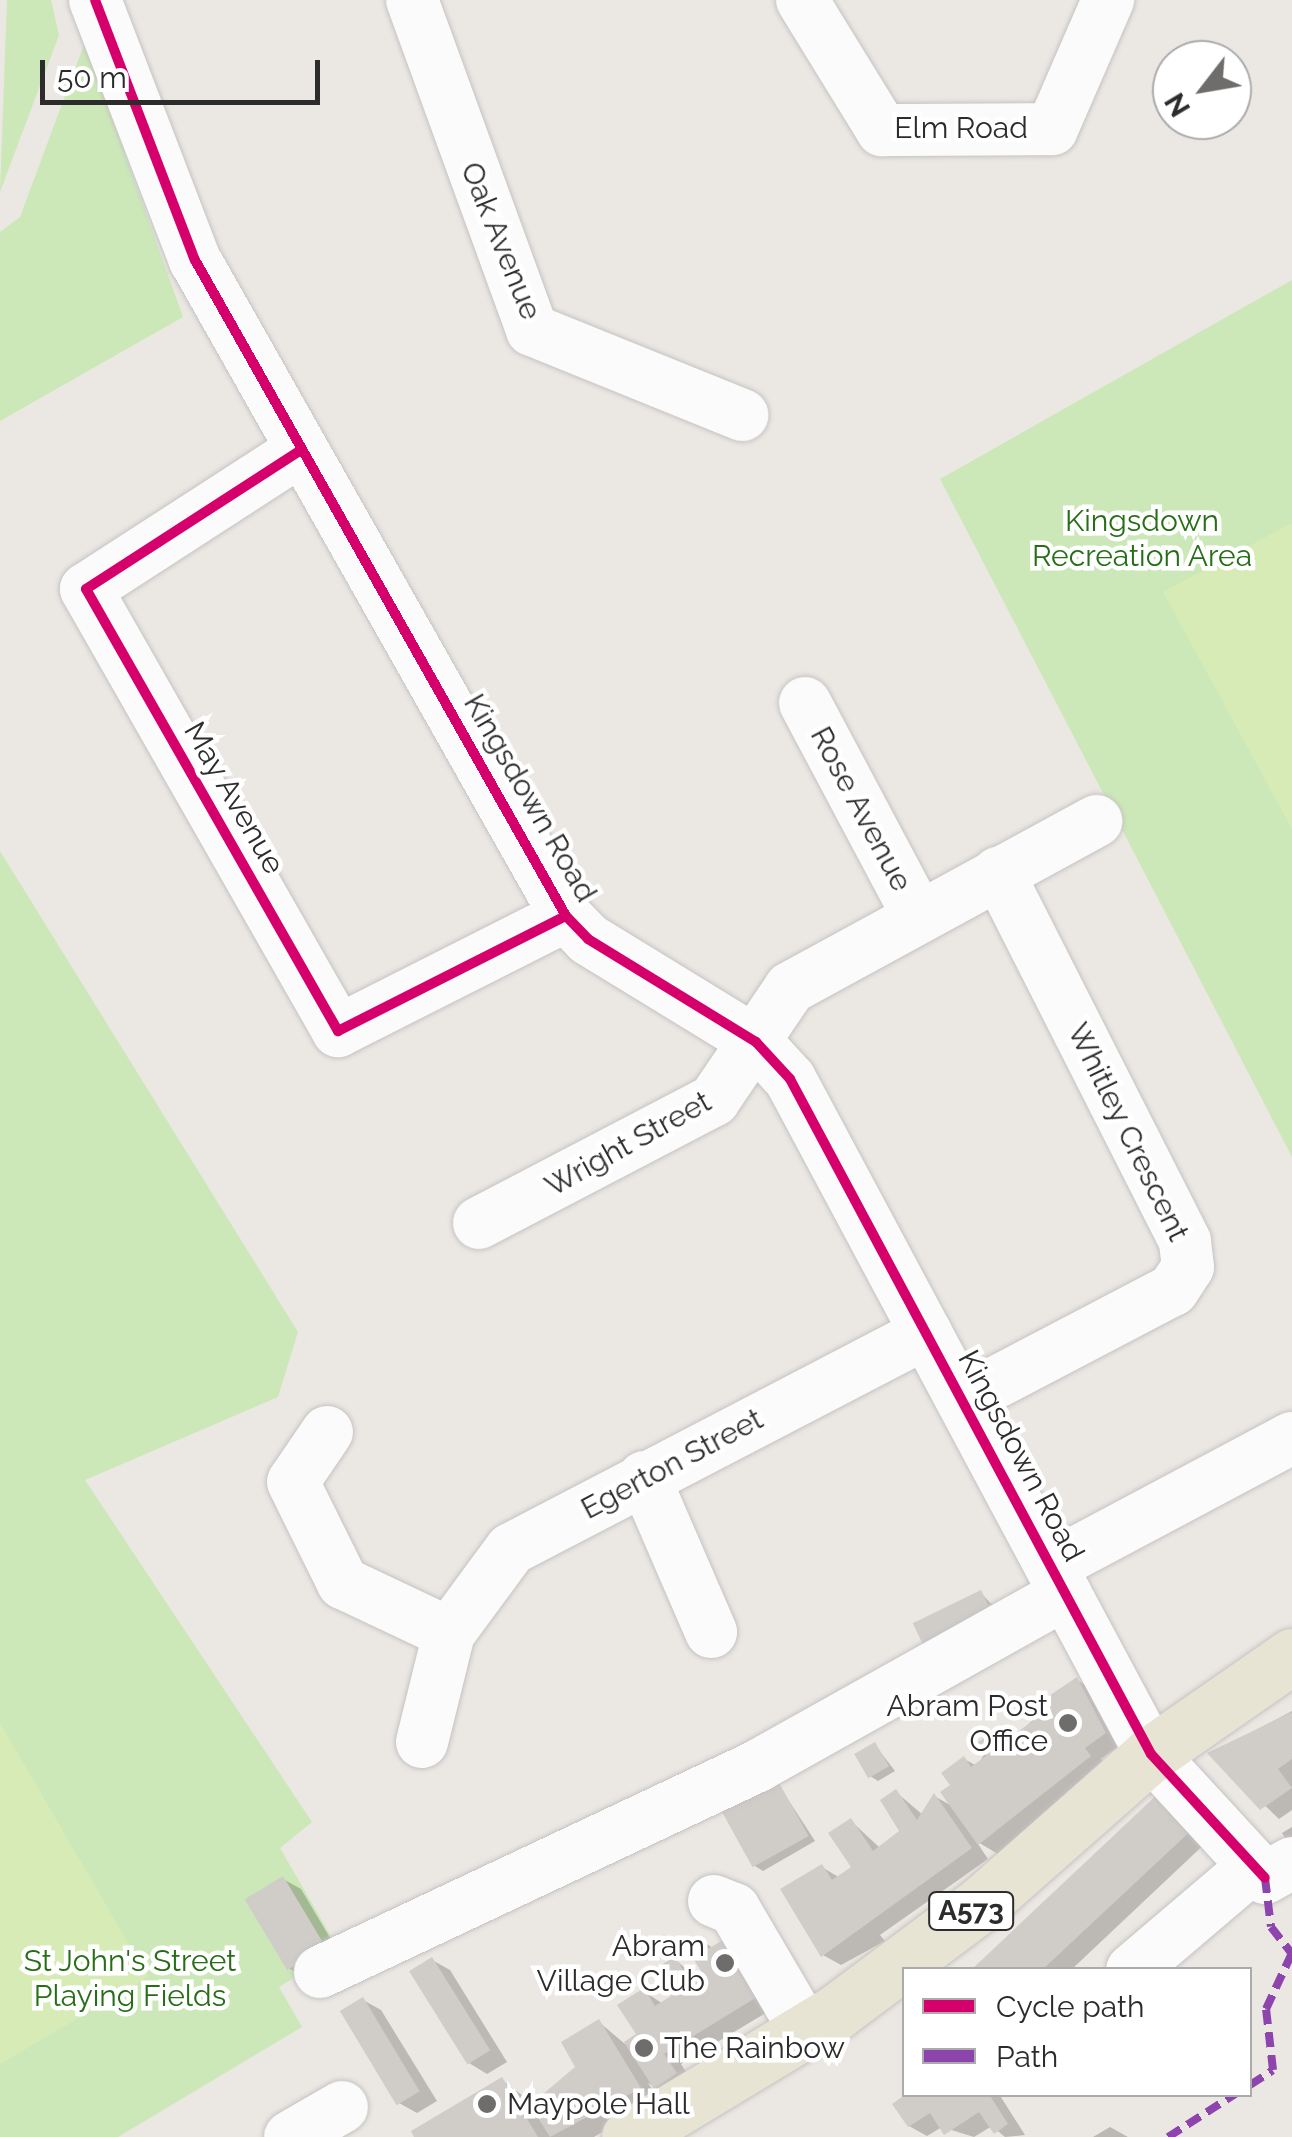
<!DOCTYPE html>
<style>
body{margin:0}
#map{position:relative;width:1292px;height:2137px;overflow:hidden;background:#ebe7e2;font-family:Raleway,sans-serif}
div>[style]{position:absolute}
.green>*{inset:0;background:#cce8b9}
.pitch>*{inset:0;background:#d7ebb7}
.shadow>*{inset:0;background:#0003}
.building>*{inset:0;background:#d0cdc9;transform-origin:0 0}
.roads{filter:drop-shadow(0 0 2px #c4c3c3) drop-shadow(0 0 2px #c4c3c3)}
.minor>*{height:52px;margin:-26px;padding:0 26px;transform-origin:26px;border-radius:26px;background:#fcfbfb}
.major>*{height:55px;margin:-27.5px;padding:0 27.5px;transform-origin:27.5px;border-radius:27.5px;background:#e8e4d4}
.quiet>*{height:8px;margin-top:-4px;transform-origin:0;background:repeating-linear-gradient(90deg,#8e44ad 0 15px,transparent 0 23px)}
.cycleway>*{height:10px;margin:-5px;padding:0 5px;transform-origin:5px;border-radius:5px;background:#d6006c}
.dots>*{width:28px;height:28px;translate:-50% -50%;box-sizing:border-box;border:5px solid #fff;border-radius:50%}
span{translate:-50% -50%;white-space:nowrap;text-align:center;line-height:1.15;-webkit-text-stroke:9px #fff;paint-order:stroke}
.shield-label span{padding:2px 8px;background:#fff;border:2px solid;border-radius:8px;-webkit-text-stroke-width:0}
.shield-label{font-size:28px;color:#2c2c2c;font-weight:700}
.street-label{font-size:30px;color:#2c2c2c}
.park-label{font-size:30px;color:#276f17}
.poi-label{font-size:30px;color:#2c2c2c}
.right{translate:-100% -50%;text-align:right}
.left{translate:0 -50%;text-align:left}
.legend{position:absolute;left:902px;top:1967px;width:350px;height:130px;box-sizing:border-box;background:#fff;border:2px solid #ababab;margin:0;padding:12px 18px;list-style:none;font-size:30px;color:#2c2c2c}
.legend li{display:flex;align-items:center;gap:20px;height:50px}
.legend b{width:50px;border:2px solid #ababab}
.north{position:absolute;left:1152px;top:40px;width:100px;height:100px;box-sizing:border-box;background:#fff;border:2px solid #ababab;border-radius:50%;rotate:239deg;font-size:28px;font-weight:700;line-height:40px;text-align:center;color:#2c2c2c}
.north::after{content:'';display:block;margin:auto;width:35px;height:45px;background:#6f6d6c;clip-path:polygon(50% 0,100% 100%,50% 72%,0 100%)}
.scale{position:absolute;left:40px;top:60px;width:280px;height:45px;box-sizing:border-box;border:5px solid #2c2c2c;border-top:0;padding-left:12px;font-size:30px;line-height:35px;white-space:nowrap;color:#2c2c2c;-webkit-text-stroke:8px #fff;paint-order:stroke}
</style>
<div id="map">
<div class="green">
<i style="clip-path:polygon(7px 0,51px 0,59px 35px,0 192px)"></i>
<i style="clip-path:polygon(85px 42px,183px 317px,0 421px,0 232px,20px 217px)"></i>
<i style="clip-path:polygon(1292px 280px,1292px 1157px,940px 479px)"></i>
<i style="clip-path:polygon(0 851px,298px 1332px,278px 1397px,85px 1480px,312px 1822px,280px 1848px,339px 1950px,279px 1987px,302px 2027px,118px 2137px,0 2137px)"></i>
</div>
<div class="pitch">
<i style="clip-path:polygon(1292px 523px,1292px 829px,1163px 592px)"></i>
<i style="clip-path:polygon(0 1723px,148px 1977px,0 2064px)"></i>
</div>
<div class="shadow">
<i style="clip-path:polygon(evenodd,981px 1593px,1009px 1623px,944px 1655px,926px 1645px,916px 1625px,981px 1593px,985px 1605px,991px 1605px,1000px 1623px,996px 1625px,985px 1605px)"></i>
<i style="clip-path:polygon(1077px 1680px,1095px 1691px,1123px 1743px,1101px 1759px,1107px 1767px,998px 1854px,976px 1841px,988px 1859px,880px 1935px,885px 1941px,841px 1965px,823px 1955px,822px 1867px,840px 1878px,855px 1868px,851px 1821px,880px 1848px,903px 1832px,896px 1792px,923px 1815px,934px 1796px,954px 1807px,964px 1759px,977px 1766px,1000px 1729px,1014px 1737px)"></i>
<i style="clip-path:polygon(1292px 1711px,1292px 1810px,1279px 1819px,1211px 1754px)"></i>
<i style="clip-path:polygon(875px 1745px,895px 1771px,878px 1781px,870px 1776px)"></i>
<i style="clip-path:polygon(778px 1784px,815px 1841px,763px 1871px,755px 1866px)"></i>
<i style="clip-path:polygon(1180px 1804px,1212px 1837px,1071px 1970px,977px 1970px)"></i>
<i style="clip-path:polygon(1292px 1827px,1292px 1849px,1282px 1833px)"></i>
<i style="clip-path:polygon(283px 1879px,301px 1889px,342px 1958px,308px 1980px,290px 1969px)"></i>
<i style="clip-path:polygon(700px 1939px,787px 2000px,681px 2064px,693px 2083px,673px 2097px,648px 2083px,658px 2098px,594px 2137px,417px 2137px,502px 2080px,535px 2105px,578px 2067px,599px 2022px,625px 2044px,640px 2035px,644px 1991px,663px 2004px,674px 1997px,675px 1959px,700px 1982px,707px 1977px)"></i>
<i style="clip-path:polygon(432px 1960px,450px 1970px,507px 2062px,487px 2074px,469px 2063px)"></i>
<i style="clip-path:polygon(363px 2000px,381px 2010px,437px 2101px,417px 2113px,399px 2103px)"></i>
<i style="clip-path:polygon(911px 2094px,999px 2094px,1025px 2135px,1005px 2137px,992px 2126px,974px 2137px,942px 2127px,927px 2136px,909px 2126px)"></i>
<i style="clip-path:polygon(1110px 2127px,1128px 2137px,1093px 2137px)"></i>
</div>
<div class="building">
<i style="left:981px;top:1590px;width:25px;height:76px;rotate:64deg"></i>
<i style="clip-path:polygon(1077px 1677px,1106px 1733px,1085px 1748px,1091px 1756px,978px 1845px,940px 1792px,950px 1785px,941px 1773px,964px 1756px,971px 1767px,987px 1755px,978px 1742px,1000px 1726px,1009px 1738px,1033px 1721px,1025px 1712px)"></i>
<i style="clip-path:polygon(1292px 1712px,1292px 1759px,1278px 1769px,1292px 1788px,1260px 1810px,1207px 1753px)"></i>
<i style="left:875px;top:1742px;width:28px;height:24px;rotate:60deg"></i>
<i style="left:778px;top:1781px;width:63px;height:64px;rotate:61deg"></i>
<i style="clip-path:polygon(896px 1789px,917px 1820px,934px 1793px,972px 1848px,821px 1957px,780px 1889px,822px 1864px,832px 1880px,851px 1867px,828px 1833px,851px 1818px,873px 1851px,899px 1831px,880px 1800px)"></i>
<i style="clip-path:polygon(1162px 1790px,1196px 1826px,1042px 1970px,971px 1970px)"></i>
<i style="left:283px;top:1876px;width:83px;height:45px;rotate:59deg"></i>
<i style="clip-path:polygon(736px 1932px,770px 1989px,664px 2054px,677px 2073px,654px 2089px,624px 2042px,636px 2034px,617px 2005px,644px 1988px,655px 2006px,671px 1996px,655px 1969px,675px 1956px,691px 1984px,704px 1976px,685px 1945px,700px 1936px,708px 1949px)"></i>
<i style="left:432px;top:1957px;width:110px;height:27px;rotate:58deg"></i>
<i style="left:363px;top:1997px;width:110px;height:27px;rotate:59deg"></i>
<i style="clip-path:polygon(599px 2019px,641px 2088px,550px 2137px,530px 2105px,575px 2067px,561px 2042px)"></i>
<i style="clip-path:polygon(502px 2077px,538px 2137px,414px 2137px,411px 2131px)"></i>
<i style="clip-path:polygon(906px 2094px,989px 2094px,1008px 2124px,994px 2134px,979px 2112px,944px 2135px,930px 2113px,908px 2127px,892px 2104px)"></i>
</div>
<div class="roads">
<div class="minor">
<i style="left:95px;top:0;width:279px;rotate:69deg"></i>
<i style="left:195px;top:260px;width:754px;rotate:60.51deg"></i>
<i style="left:566px;top:916px;width:32px;rotate:46deg"></i>
<i style="left:588px;top:939px;width:197px;rotate:31.5deg"></i>
<i style="left:756px;top:1042px;width:50px;rotate:47.4deg"></i>
<i style="left:790px;top:1079px;width:765px;rotate:61.86deg"></i>
<i style="left:1151px;top:1754px;width:168px;rotate:47.4deg"></i>
<i style="left:1265px;top:1878px;width:31px;rotate:-29deg"></i>
<i style="left:412px;top:0;width:351px;rotate:70deg"></i>
<i style="left:532px;top:330px;width:227px;rotate:22deg"></i>
<i style="left:802px;top:0;width:153px;rotate:58.4deg"></i>
<i style="left:882px;top:130px;width:170px;rotate:-0.3deg"></i>
<i style="left:1052px;top:129px;width:141px;rotate:-66.5deg"></i>
<i style="left:301px;top:450px;width:256px;rotate:147.1deg"></i>
<i style="left:86px;top:589px;width:509px;rotate:60.31deg"></i>
<i style="left:338px;top:1031px;width:255px;rotate:-26.8deg"></i>
<i style="left:805px;top:703px;width:239px;rotate:62deg"></i>
<i style="left:479px;top:1223px;width:265px;rotate:-27.6deg"></i>
<i style="left:714px;top:1100px;width:135px;rotate:-55.8deg"></i>
<i style="left:790px;top:988px;width:349px;rotate:-28.6deg"></i>
<i style="left:966px;top:1398px;width:233px;rotate:-27.6deg"></i>
<i style="left:1173px;top:1290px;width:27px;rotate:-57deg"></i>
<i style="left:1188px;top:1267px;width:26px;rotate:-97deg"></i>
<i style="left:1185px;top:1241px;width:413px;rotate:-116.9deg"></i>
<i style="left:327px;top:1432px;width:60px;rotate:124.2deg"></i>
<i style="left:293px;top:1482px;width:113px;rotate:63.7deg"></i>
<i style="left:343px;top:1583px;width:117px;rotate:25.3deg"></i>
<i style="left:644px;top:1477px;width:169px;rotate:66.6deg"></i>
<i style="left:1053px;top:1565px;width:271px;rotate:-28deg"></i>
<i style="left:422px;top:1742px;width:112px;rotate:-76.1deg"></i>
<i style="left:449px;top:1633px;width:104px;rotate:-53.6deg"></i>
<i style="left:511px;top:1549px;width:468px;rotate:-27.5deg"></i>
<i style="left:714px;top:1901px;width:22px;rotate:22deg"></i>
<i style="left:734px;top:1909px;width:140px;rotate:59.6deg"></i>
<i style="left:1132px;top:1970px;width:160px;rotate:-40.4deg"></i>
<i style="left:320px;top:1972px;width:485px;rotate:-25.2deg"></i>
<i style="left:759px;top:1765px;width:351px;rotate:-29.2deg"></i>
<i style="left:290px;top:2137px;width:60px;rotate:-30deg"></i>
</div>
<div class="major">
<i style="left:629px;top:2137px;width:242px;rotate:-31.1deg"></i>
<i style="left:836px;top:2012px;width:181px;rotate:-36.7deg"></i>
<i style="left:981px;top:1904px;width:227px;rotate:-41.4deg"></i>
<i style="left:1151px;top:1754px;width:172px;rotate:-34.8deg"></i>
</div>
</div>
<div class="quiet">
<i style="left:1265px;top:1878px;width:49px;rotate:83deg"></i>
<i style="left:1271px;top:1927px;width:34px;rotate:52deg"></i>
<i style="left:1250px;top:2085px;width:27px;rotate:-33deg"></i>
<i style="left:1273px;top:2070px;width:61px;rotate:-96.5deg"></i>
<i style="left:1266px;top:2009px;width:62px;rotate:-65.1deg"></i>
<i style="left:1168px;top:2137px;width:80px;rotate:-32.7deg"></i>
</div>
<div class="cycleway">
<i style="left:95px;top:0;width:279px;rotate:69deg"></i>
<i style="left:195px;top:260px;width:754px;rotate:60.51deg"></i>
<i style="left:566px;top:916px;width:32px;rotate:46deg"></i>
<i style="left:588px;top:939px;width:197px;rotate:31.5deg"></i>
<i style="left:756px;top:1042px;width:50px;rotate:47.4deg"></i>
<i style="left:790px;top:1079px;width:765px;rotate:61.86deg"></i>
<i style="left:1151px;top:1754px;width:168px;rotate:47.4deg"></i>
<i style="left:301px;top:450px;width:256px;rotate:147.1deg"></i>
<i style="left:86px;top:589px;width:509px;rotate:60.31deg"></i>
<i style="left:338px;top:1031px;width:255px;rotate:-26.8deg"></i>
</div>
<div class="dots">
<i style="left:1068px;top:1723px;background:#6f6d6c"></i>
<i style="left:725px;top:1963px;background:#6f6d6c"></i>
<i style="left:644px;top:2048px;background:#6f6d6c"></i>
<i style="left:487px;top:2104px;background:#6f6d6c"></i>
</div>
<div class="shield-label">
<span style="left:971px;top:1911px">A573</span>
</div>
<div class="street-label">
<span style="left:961px;top:128px">Elm Road</span>
<span style="left:501px;top:241px;rotate:68deg">Oak Avenue</span>
<span style="left:234px;top:798px;rotate:60deg">May Avenue</span>
<span style="left:530px;top:798px;rotate:60deg">Kingsdown Road</span>
<span style="left:861px;top:809px;rotate:62deg">Rose Avenue</span>
<span style="left:1128px;top:1132px;rotate:64deg">Whitley Crescent</span>
<span style="left:628px;top:1144px;rotate:-29deg">Wright Street</span>
<span style="left:1021px;top:1456px;rotate:62deg">Kingsdown Road</span>
<span style="left:672px;top:1464px;rotate:-28deg">Egerton Street</span>
</div>
<div class="park-label">
<span style="left:1142px;top:538px">Kingsdown<br>Recreation Area</span>
<span style="left:130px;top:1978px">St John's Street<br>Playing Fields</span>
</div>
<div class="poi-label">
<span class="right" style="left:1048px;top:1723px">Abram Post<br>Office</span>
<span class="right" style="left:705px;top:1963px">Abram<br>Village Club</span>
<span class="left" style="left:664px;top:2048px">The Rainbow</span>
<span class="left" style="left:507px;top:2104px">Maypole Hall</span>
</div>
<ul class="legend">
<li><b style="height:12px;background:#d6006c"></b>Cycle path</li>
<li><b style="height:12px;background:#8e44ad"></b>Path</li>
</ul>
<div class="north">N</div>
<div class="scale">50 m</div>
</div>
